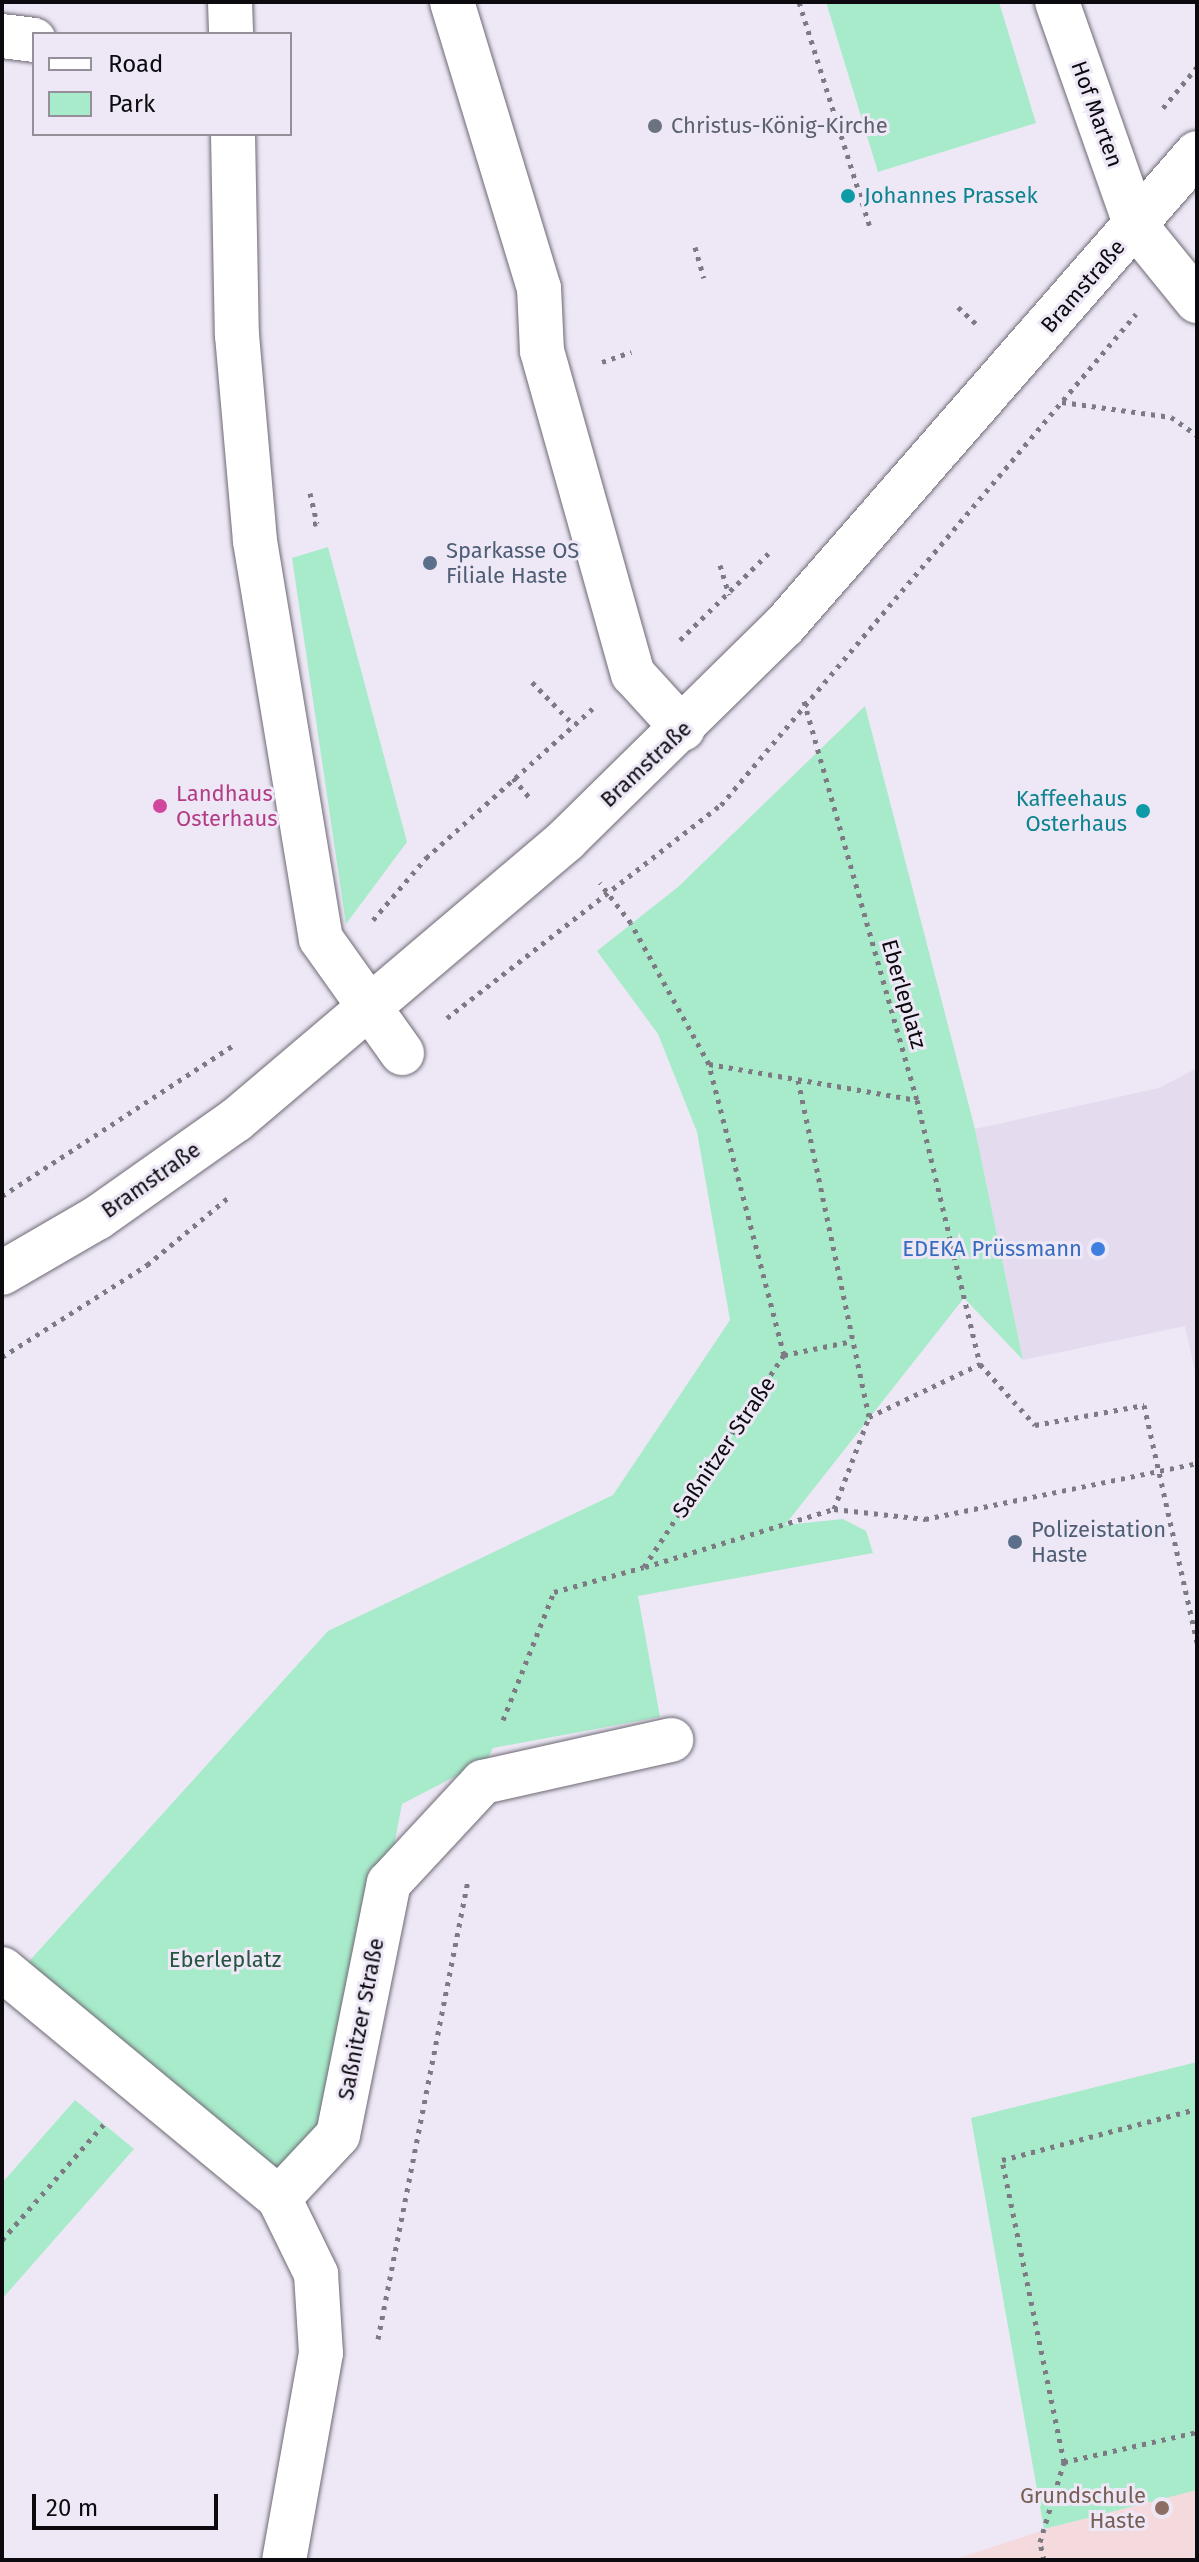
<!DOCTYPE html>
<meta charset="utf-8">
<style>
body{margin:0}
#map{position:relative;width:1199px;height:2562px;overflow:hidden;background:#eee8f6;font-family:"Fira Sans",sans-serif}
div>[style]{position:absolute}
.built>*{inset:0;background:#e4dbef}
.education>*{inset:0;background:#f5dadd}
.green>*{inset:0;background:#a8ebca}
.path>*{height:5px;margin-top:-2.5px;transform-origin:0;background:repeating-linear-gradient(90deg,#7e7a83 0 4px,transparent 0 10px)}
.roads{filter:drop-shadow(0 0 2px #6e6974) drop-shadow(0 0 2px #6e6974)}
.minor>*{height:44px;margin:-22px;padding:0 22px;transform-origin:22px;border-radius:22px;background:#fff}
.dots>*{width:22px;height:22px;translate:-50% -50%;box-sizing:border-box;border:4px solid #eee8f6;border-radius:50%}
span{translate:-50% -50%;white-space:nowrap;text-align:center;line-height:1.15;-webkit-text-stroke:6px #eee8f6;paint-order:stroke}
.street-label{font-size:22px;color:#0c0a0e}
.worship-label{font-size:22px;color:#5b616d}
.left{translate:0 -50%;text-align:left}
.culture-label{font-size:22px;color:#0d838f}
.right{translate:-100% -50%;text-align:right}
.service-label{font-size:22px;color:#4e5e75}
.hotel-label{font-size:22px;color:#b23c85}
.shop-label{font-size:22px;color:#366cbe}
.park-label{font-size:22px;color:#265540}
.education-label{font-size:22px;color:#785e54}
.frame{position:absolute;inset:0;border:4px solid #0c0a0e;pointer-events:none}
.legend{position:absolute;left:32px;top:32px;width:260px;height:104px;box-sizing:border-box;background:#eee8f6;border:2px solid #948f99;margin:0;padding:10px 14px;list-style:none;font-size:24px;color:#0c0a0e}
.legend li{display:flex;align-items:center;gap:16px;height:40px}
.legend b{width:40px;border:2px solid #948f99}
.scale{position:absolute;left:32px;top:2494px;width:186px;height:36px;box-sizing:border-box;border:4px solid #0c0a0e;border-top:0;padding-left:10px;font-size:24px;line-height:28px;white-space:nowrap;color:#0c0a0e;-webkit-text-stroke:6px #eee8f6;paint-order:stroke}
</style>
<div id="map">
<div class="built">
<i style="clip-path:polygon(1197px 1068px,1197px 1381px,1185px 1326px,1023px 1360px,975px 1129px,1159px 1088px)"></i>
</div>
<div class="education">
<i style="clip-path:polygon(1197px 2489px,1197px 2560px,953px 2560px,1056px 2526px)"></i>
</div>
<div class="green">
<i style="clip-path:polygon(826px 2px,999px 2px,1036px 123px,878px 172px)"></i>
<i style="clip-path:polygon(328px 547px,407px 842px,346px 924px,292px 558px)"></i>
<i style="clip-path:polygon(865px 706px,975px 1129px,1023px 1360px,964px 1298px,785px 1525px,843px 1519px,866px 1531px,873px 1553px,638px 1596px,660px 1717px,493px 1748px,487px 1760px,402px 1804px,338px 2135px,279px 2198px,13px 1979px,328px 1631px,613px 1495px,730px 1320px,697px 1132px,658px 1034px,597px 951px,678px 887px)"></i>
<i style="clip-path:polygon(1197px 2062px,1197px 2490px,1044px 2529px,971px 2118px)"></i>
<i style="clip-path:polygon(75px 2100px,134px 2149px,2px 2299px,2px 2183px)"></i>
</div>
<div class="path">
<i style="left:799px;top:2px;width:236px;rotate:72.5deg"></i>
<i style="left:1163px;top:108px;width:53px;rotate:-50.3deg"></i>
<i style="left:695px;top:247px;width:32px;rotate:74deg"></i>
<i style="left:958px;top:307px;width:26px;rotate:43deg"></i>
<i style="left:602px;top:362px;width:31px;rotate:-19deg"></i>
<i style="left:1062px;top:402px;width:110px;rotate:7.8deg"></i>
<i style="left:1171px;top:417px;width:32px;rotate:35deg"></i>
<i style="left:310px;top:493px;width:31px;rotate:77deg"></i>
<i style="left:317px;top:523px;width:7px;rotate:164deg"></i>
<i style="left:720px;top:565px;width:31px;rotate:73deg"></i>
<i style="left:680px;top:640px;width:129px;rotate:-44.4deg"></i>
<i style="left:532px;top:682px;width:59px;rotate:45.7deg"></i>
<i style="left:804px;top:701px;width:415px;rotate:74.2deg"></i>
<i style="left:917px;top:1100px;width:271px;rotate:76.6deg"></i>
<i style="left:980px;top:1364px;width:82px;rotate:48deg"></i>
<i style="left:1035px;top:1425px;width:111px;rotate:-10.4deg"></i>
<i style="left:1144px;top:1405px;width:244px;rotate:77.4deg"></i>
<i style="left:513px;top:778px;width:26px;rotate:50deg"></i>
<i style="left:373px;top:920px;width:82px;rotate:-49.5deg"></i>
<i style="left:426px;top:858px;width:224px;rotate:-41.9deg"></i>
<i style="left:447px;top:1018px;width:347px;rotate:-37.9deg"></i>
<i style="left:721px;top:805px;width:643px;rotate:-49.8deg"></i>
<i style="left:709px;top:1064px;width:211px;rotate:9.8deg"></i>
<i style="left:798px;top:1080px;width:344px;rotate:78.1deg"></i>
<i style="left:2px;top:1196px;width:275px;rotate:-33.1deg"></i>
<i style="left:784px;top:1355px;width:70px;rotate:-11.5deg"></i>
<i style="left:2px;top:1357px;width:172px;rotate:-32.4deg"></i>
<i style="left:147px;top:1265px;width:107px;rotate:-39.7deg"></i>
<i style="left:834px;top:1509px;width:98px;rotate:-69.2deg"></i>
<i style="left:869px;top:1417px;width:123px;rotate:-25.5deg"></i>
<i style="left:645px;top:1567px;width:198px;rotate:-17.1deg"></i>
<i style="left:834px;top:1509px;width:92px;rotate:6.3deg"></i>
<i style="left:925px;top:1519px;width:278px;rotate:-11.6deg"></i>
<i style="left:503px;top:1720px;width:138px;rotate:-68.3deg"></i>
<i style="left:554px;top:1592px;width:93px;rotate:-15.5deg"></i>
<i style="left:644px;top:1567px;width:254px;rotate:-56.6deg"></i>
<i style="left:784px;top:1355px;width:301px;rotate:-104.5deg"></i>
<i style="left:709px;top:1064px;width:161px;rotate:-119deg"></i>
<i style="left:631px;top:923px;width:51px;rotate:-127.8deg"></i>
<i style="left:2px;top:2240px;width:154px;rotate:-48.7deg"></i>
<i style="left:378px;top:2339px;width:466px;rotate:-78.9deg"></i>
<i style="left:1064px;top:2462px;width:136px;rotate:-12.7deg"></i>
<i style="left:1044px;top:2560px;width:18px;rotate:-103deg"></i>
<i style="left:1040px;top:2542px;width:84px;rotate:-73.3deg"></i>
<i style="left:1064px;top:2462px;width:308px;rotate:-101.6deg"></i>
<i style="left:1002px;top:2160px;width:202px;rotate:-14.7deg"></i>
</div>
<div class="roads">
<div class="minor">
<i style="left:230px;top:2px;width:32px;rotate:88deg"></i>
<i style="left:452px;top:2px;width:299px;rotate:73.1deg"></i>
<i style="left:539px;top:288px;width:63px;rotate:87.3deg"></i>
<i style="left:542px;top:351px;width:336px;rotate:74.3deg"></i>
<i style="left:633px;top:674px;width:74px;rotate:47.7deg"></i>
<i style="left:1057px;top:2px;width:238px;rotate:70.6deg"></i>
<i style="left:1136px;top:226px;width:97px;rotate:50.9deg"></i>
<i style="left:2px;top:36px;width:32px;rotate:7deg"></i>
<i style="left:233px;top:134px;width:201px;rotate:88.9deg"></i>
<i style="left:237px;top:335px;width:207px;rotate:85deg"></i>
<i style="left:255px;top:541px;width:403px;rotate:80.6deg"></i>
<i style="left:321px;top:939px;width:140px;rotate:54.6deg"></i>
<i style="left:2px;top:1273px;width:110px;rotate:-30.1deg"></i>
<i style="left:97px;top:1218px;width:170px;rotate:-35.2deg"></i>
<i style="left:236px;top:1120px;width:433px;rotate:-40.3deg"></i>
<i style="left:566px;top:840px;width:305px;rotate:-44.5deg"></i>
<i style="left:784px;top:626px;width:628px;rotate:-48.87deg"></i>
<i style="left:2px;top:1969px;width:359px;rotate:39.6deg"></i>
<i style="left:279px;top:2198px;width:85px;rotate:64deg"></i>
<i style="left:316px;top:2274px;width:79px;rotate:86.4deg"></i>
<i style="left:321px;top:2353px;width:210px;rotate:100.1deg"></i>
<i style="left:279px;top:2198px;width:86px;rotate:-46.9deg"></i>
<i style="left:338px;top:2135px;width:257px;rotate:-78.6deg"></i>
<i style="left:389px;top:1883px;width:138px;rotate:-47.1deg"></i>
<i style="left:483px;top:1782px;width:193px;rotate:-12.6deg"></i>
</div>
</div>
<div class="dots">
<i style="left:655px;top:126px;background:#6b7280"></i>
<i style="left:848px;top:196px;background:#0f9aa8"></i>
<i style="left:430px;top:563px;background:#5c6f8a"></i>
<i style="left:160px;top:806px;background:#d1479c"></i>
<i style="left:1143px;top:811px;background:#0f9aa8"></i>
<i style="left:1098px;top:1249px;background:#3f7fe0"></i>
<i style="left:1015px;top:1542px;background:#5c6f8a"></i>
<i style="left:1162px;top:2508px;background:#8d6e63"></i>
</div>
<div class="street-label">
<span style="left:1097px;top:114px;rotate:70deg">Hof Marten</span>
<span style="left:1083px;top:286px;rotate:-49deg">Bramstraße</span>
<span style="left:646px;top:764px;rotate:-43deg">Bramstraße</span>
<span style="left:904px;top:994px;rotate:74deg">Eberleplatz</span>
<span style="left:151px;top:1180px;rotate:-35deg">Bramstraße</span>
<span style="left:724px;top:1447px;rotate:-56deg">Saßnitzer Straße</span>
<span style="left:361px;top:2019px;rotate:-79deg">Saßnitzer Straße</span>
</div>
<div class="worship-label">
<span class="left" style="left:671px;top:126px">Christus-König-Kirche</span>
</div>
<div class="culture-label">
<span class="left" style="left:864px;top:196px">Johannes Prassek</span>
<span class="right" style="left:1127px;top:811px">Kaffeehaus<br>Osterhaus</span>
</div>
<div class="service-label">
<span class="left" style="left:446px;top:563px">Sparkasse OS<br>Filiale Haste</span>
<span class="left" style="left:1031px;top:1542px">Polizeistation<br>Haste</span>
</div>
<div class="hotel-label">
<span class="left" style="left:176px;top:806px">Landhaus<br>Osterhaus</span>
</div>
<div class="shop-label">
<span class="right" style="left:1082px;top:1249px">EDEKA Prüssmann</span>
</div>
<div class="park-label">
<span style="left:225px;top:1960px">Eberleplatz</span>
</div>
<div class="education-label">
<span class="right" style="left:1146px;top:2508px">Grundschule<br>Haste</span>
</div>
<div class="frame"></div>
<ul class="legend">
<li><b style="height:10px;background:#fff"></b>Road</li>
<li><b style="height:22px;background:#a8ebca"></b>Park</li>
</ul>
<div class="scale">20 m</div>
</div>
